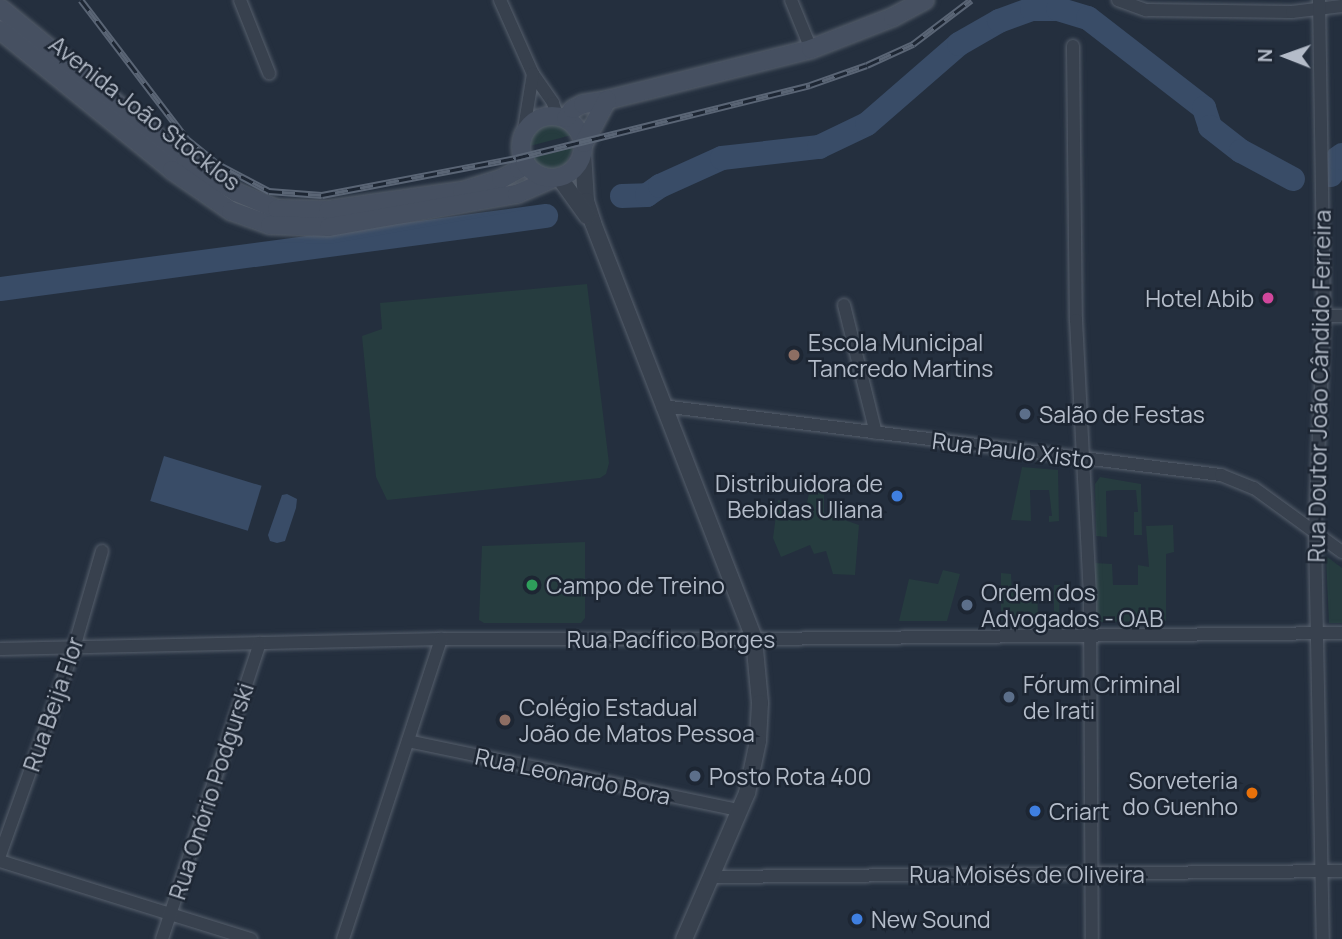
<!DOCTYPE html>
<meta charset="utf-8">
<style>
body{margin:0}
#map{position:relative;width:1342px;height:939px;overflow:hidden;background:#242f3e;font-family:Manrope,sans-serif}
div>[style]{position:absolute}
.green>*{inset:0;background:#263c3f}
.water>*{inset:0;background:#394c67;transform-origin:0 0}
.river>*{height:24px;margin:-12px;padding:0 12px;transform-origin:12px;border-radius:12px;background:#394c67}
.roads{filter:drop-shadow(0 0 2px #565f6c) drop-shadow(0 0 2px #565f6c)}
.minor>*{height:12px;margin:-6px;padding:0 6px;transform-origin:6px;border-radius:6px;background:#38414e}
.tertiary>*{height:16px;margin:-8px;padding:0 8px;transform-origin:8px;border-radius:8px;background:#38414e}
.secondary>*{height:18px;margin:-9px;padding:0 9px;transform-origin:9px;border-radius:9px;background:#465061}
.secondary>.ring{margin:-9px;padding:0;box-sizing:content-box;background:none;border:18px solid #465061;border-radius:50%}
.rail>*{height:7px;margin-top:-3.5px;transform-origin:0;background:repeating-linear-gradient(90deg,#1d2633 0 13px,#5a6575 0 26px);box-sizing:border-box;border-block:2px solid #5a6575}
.dots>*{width:19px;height:19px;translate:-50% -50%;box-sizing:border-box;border:4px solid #1d2633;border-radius:50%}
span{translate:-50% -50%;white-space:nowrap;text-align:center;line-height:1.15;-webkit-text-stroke:5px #1d2633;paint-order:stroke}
.street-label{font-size:23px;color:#b4bcc9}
.poi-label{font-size:23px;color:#b4bcc9}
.right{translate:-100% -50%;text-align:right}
.left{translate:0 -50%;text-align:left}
.north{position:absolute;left:1251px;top:21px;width:70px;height:70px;-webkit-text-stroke:5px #1d2633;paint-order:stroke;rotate:271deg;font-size:19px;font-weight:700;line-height:28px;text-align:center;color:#b4bcc9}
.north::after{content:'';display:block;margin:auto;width:24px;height:32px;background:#b4bcc9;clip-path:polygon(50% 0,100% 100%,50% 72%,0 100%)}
</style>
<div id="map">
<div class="green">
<i style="clip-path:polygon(555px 121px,565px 126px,572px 135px,526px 147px,536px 126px)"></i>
<i style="clip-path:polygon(574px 146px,566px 164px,554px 169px,539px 167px,530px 157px)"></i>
<i style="clip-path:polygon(587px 284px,609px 463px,606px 474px,600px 478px,387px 500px,376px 477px,362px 336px,382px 329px,380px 303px)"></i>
<i style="clip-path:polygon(1022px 467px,1058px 470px,1059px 521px,1049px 522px,1049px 516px,1052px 516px,1049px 490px,1030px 490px,1031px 521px,1011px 520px)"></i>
<i style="clip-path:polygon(1100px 477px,1141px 484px,1142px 535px,1134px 535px,1134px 512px,1138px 512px,1136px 490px,1116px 490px,1106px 491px,1107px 537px,1096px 536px,1095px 484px)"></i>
<i style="clip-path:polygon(810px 489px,824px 492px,824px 513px,859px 525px,855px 575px,833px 574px,826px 551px,814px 554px,810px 545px,781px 557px,773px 538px,778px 500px,806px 507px)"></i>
<i style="clip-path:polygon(1173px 525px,1174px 552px,1166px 554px,1166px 621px,1095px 622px,1095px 563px,1112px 564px,1113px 585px,1138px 585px,1138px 565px,1149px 567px,1146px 526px)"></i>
<i style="clip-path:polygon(585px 542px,585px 618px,581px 623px,484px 623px,479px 620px,482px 546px)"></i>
<i style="clip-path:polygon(1326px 556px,1342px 568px,1342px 623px,1329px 623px)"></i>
<i style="clip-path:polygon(943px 570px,960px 574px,947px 621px,899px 621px,909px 579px,938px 584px)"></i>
<i style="clip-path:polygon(1001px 573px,1011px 574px,1012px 591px,1037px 591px,1038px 613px,1054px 613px,1054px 585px,1060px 585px,1059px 619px,1001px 620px)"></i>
</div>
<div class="water">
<i style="left:164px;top:456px;width:102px;height:47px;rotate:17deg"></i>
<i style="clip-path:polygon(287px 494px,297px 499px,296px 508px,285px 541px,277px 543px,270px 541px,268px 535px,282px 495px)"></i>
</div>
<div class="river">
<i style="left:1331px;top:175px;width:18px;rotate:-68deg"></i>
<i style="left:1338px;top:158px;width:5px;rotate:-37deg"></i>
<i style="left:622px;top:196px;width:25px;rotate:-2deg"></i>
<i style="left:647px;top:195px;width:16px;rotate:-35deg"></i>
<i style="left:660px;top:186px;width:68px;rotate:-24.3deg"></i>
<i style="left:722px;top:158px;width:98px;rotate:-6.5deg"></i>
<i style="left:819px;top:147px;width:53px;rotate:-25.6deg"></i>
<i style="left:867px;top:124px;width:122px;rotate:-41deg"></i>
<i style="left:959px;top:44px;width:46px;rotate:-29.9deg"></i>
<i style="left:999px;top:21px;width:35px;rotate:-20deg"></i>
<i style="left:1032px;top:9px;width:26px"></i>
<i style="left:1058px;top:9px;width:31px;rotate:17deg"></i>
<i style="left:1088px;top:18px;width:147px;rotate:37.8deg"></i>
<i style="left:1204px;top:108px;width:20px;rotate:72deg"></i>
<i style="left:1210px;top:127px;width:39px;rotate:38deg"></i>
<i style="left:1241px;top:151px;width:59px;rotate:28.3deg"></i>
<i style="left:0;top:289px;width:551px;rotate:-7.62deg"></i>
</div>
<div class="roads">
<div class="minor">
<i style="left:240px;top:0;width:79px;rotate:68.3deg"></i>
<i style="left:500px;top:0;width:81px;rotate:66deg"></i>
<i style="left:533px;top:74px;width:35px;rotate:55deg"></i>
<i style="left:553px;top:103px;width:13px;rotate:72deg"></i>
<i style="left:791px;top:0;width:53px;rotate:67.8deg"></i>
<i style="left:1118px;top:0;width:30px;rotate:20deg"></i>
<i style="left:1146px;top:10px;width:146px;rotate:0.8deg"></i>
<i style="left:1292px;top:12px;width:50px;rotate:-6.8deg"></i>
<i style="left:1319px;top:0;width:316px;rotate:89.1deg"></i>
<i style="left:1324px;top:316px;width:218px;rotate:92.4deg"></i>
<i style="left:1315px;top:534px;width:405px;rotate:88.9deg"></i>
<i style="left:1073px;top:46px;width:274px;rotate:89.4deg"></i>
<i style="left:1076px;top:320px;width:279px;rotate:87.1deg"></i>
<i style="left:1090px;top:599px;width:340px;rotate:89.7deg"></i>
<i style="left:523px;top:135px;width:62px;rotate:-80.7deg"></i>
<i style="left:844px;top:305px;width:132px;rotate:76deg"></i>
<i style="left:1324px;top:316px;width:18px"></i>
<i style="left:662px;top:406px;width:563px;rotate:7.04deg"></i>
<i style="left:1221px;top:475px;width:35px;rotate:22deg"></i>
<i style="left:1254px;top:488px;width:109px;rotate:36deg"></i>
<i style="left:0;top:649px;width:441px;rotate:-1.3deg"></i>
<i style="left:441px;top:639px;width:313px"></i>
<i style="left:754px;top:639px;width:588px;rotate:-0.58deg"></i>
<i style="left:408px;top:741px;width:338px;rotate:11.8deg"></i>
<i style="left:0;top:855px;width:220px;rotate:-70.3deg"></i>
<i style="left:74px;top:648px;width:101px;rotate:-73.9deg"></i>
<i style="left:0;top:861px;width:263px;rotate:17.3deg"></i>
<i style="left:711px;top:877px;width:631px;rotate:-0.54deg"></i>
<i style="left:162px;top:939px;width:312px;rotate:-71.7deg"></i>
<i style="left:343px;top:939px;width:316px;rotate:-71.9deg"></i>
</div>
<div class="tertiary">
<i style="left:583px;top:153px;width:48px;rotate:86.4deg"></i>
<i style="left:586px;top:201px;width:23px;rotate:72deg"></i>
<i style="left:593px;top:223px;width:446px;rotate:68.8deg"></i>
<i style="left:754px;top:639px;width:64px;rotate:84.6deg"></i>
<i style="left:760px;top:703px;width:38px;rotate:93deg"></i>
<i style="left:758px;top:741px;width:53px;rotate:101.9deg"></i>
<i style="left:747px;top:793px;width:159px;rotate:113.3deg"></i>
<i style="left:559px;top:177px;width:48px;rotate:54.3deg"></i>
</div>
<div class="secondary">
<i style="left:0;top:8px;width:241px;rotate:39.4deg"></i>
<i style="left:186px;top:161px;width:59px;rotate:31.8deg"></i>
<i style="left:236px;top:192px;width:44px;rotate:22.5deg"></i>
<i style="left:277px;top:209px;width:51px;rotate:1.1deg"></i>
<i style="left:328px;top:210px;width:135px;rotate:-8.1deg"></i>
<i style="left:462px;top:191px;width:41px;rotate:-17.1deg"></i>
<i style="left:501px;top:179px;width:21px;rotate:-29deg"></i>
<i style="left:519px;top:169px;width:11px;rotate:-56deg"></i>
<i style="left:0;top:30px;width:222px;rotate:39.1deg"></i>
<i style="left:172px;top:170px;width:72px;rotate:34.8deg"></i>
<i style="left:231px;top:211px;width:41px;rotate:19.7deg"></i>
<i style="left:270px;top:225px;width:59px;rotate:1.9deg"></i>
<i style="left:329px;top:227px;width:191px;rotate:-10deg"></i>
<i style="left:517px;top:194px;width:40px;rotate:-23.4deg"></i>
<i class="ring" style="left:521px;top:116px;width:44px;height:44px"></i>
<i style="left:566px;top:118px;width:11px;rotate:-52deg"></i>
<i style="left:573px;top:109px;width:11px;rotate:-27deg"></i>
<i style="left:583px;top:104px;width:24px;rotate:-9deg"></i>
<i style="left:607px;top:100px;width:210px;rotate:-14deg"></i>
<i style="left:811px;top:49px;width:88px;rotate:-21.3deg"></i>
<i style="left:893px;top:17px;width:36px;rotate:-28deg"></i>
<i style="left:584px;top:143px;width:49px;rotate:-61.9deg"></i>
</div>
</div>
<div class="rail">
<i style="left:81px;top:0;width:175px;rotate:52.7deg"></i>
<i style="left:187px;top:139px;width:40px;rotate:39deg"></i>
<i style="left:218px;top:164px;width:58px;rotate:27.9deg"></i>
<i style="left:269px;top:191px;width:53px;rotate:4.3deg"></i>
<i style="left:322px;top:195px;width:197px;rotate:-10.8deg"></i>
<i style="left:516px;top:158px;width:303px;rotate:-13.9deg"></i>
<i style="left:810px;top:85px;width:60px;rotate:-19.3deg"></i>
<i style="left:867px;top:65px;width:51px;rotate:-24.5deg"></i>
<i style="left:913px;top:44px;width:73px;rotate:-37.2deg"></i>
</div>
<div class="dots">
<i style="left:1268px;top:298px;background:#d1479c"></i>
<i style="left:794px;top:355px;background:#8d6e63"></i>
<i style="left:1025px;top:414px;background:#5c6f8a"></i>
<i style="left:897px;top:496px;background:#3f7fe0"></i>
<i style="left:532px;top:585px;background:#2e9e5b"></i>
<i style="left:967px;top:605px;background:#5c6f8a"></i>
<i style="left:1009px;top:697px;background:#5c6f8a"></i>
<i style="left:505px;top:720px;background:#8d6e63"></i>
<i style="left:695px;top:776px;background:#5c6f8a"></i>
<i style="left:1252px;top:793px;background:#e8710a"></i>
<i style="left:1035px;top:811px;background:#3f7fe0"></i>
<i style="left:857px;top:919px;background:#3f7fe0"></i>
</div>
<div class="street-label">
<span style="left:145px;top:113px;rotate:38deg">Avenida João Stocklos</span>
<span style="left:1319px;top:386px;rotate:-89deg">Rua Doutor João Cândido Ferreira</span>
<span style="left:1013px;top:450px;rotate:7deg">Rua Paulo Xisto</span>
<span style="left:671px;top:639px">Rua Pacífico Borges</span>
<span style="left:53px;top:704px;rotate:-71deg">Rua Beija Flor</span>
<span style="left:573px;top:776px;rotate:12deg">Rua Leonardo Bora</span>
<span style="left:211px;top:791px;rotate:-72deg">Rua Onório Podgurski</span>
<span style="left:1027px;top:874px">Rua Moisés de Oliveira</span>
</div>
<div class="poi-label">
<span class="right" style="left:1254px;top:298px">Hotel Abib</span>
<span class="left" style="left:808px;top:355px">Escola Municipal<br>Tancredo Martins</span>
<span class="left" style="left:1039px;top:414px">Salão de Festas</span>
<span class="right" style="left:883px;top:496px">Distribuidora de<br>Bebidas Uliana</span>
<span class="left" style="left:546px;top:585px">Campo de Treino</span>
<span class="left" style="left:981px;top:605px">Ordem dos<br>Advogados - OAB</span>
<span class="left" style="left:1023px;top:697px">Fórum Criminal<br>de Irati</span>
<span class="left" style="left:519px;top:720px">Colégio Estadual<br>João de Matos Pessoa</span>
<span class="left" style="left:709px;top:776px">Posto Rota 400</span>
<span class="right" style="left:1238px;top:793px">Sorveteria<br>do Guenho</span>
<span class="left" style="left:1049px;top:811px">Criart</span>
<span class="left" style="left:871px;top:919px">New Sound</span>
</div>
<div class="north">N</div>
</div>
